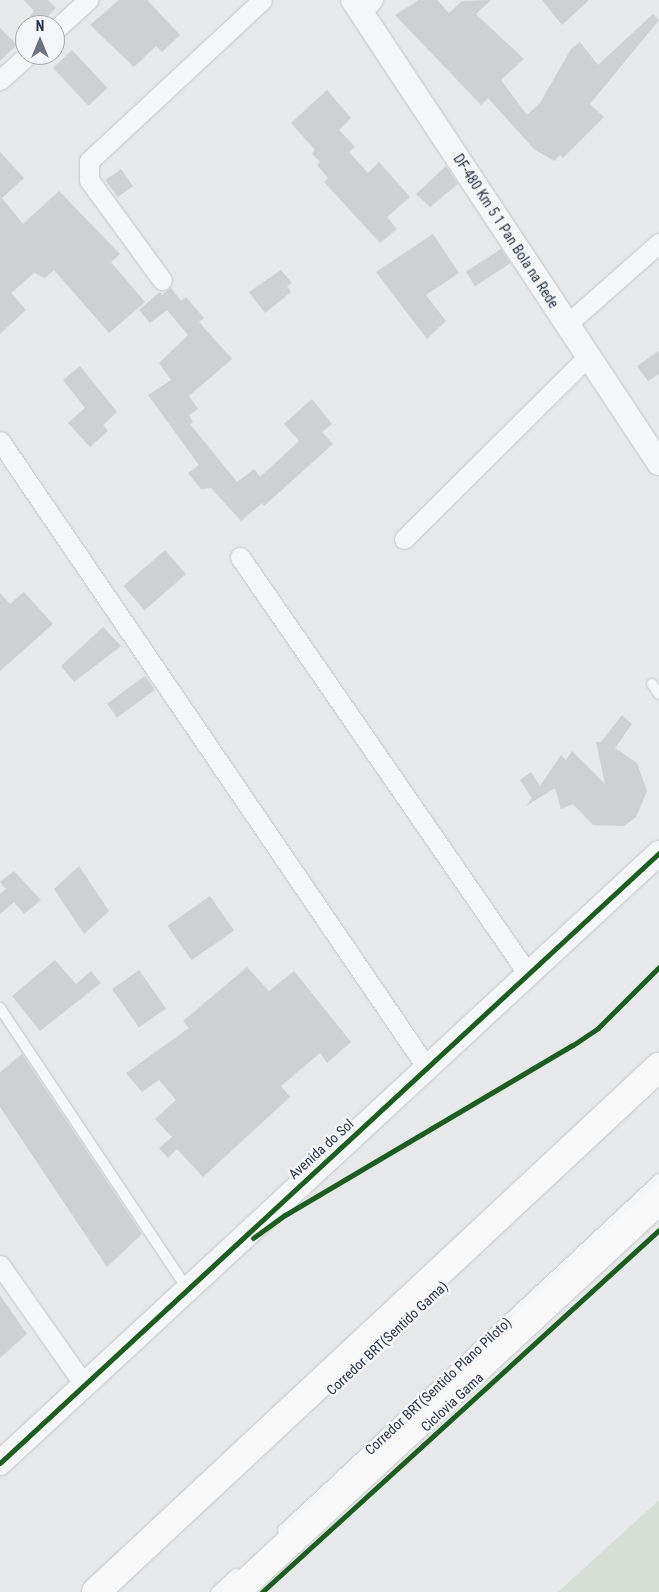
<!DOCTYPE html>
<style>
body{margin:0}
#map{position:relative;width:659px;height:1592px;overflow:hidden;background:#e6e8ea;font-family:"Roboto Condensed",sans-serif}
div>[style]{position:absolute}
.green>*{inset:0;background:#d6ded6}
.building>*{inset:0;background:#ced0d3;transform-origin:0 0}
.roads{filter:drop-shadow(0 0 1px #c4c6c8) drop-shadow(0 0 1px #c4c6c8)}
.service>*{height:10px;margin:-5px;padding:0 5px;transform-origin:5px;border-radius:5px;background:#f5f6f7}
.minor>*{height:19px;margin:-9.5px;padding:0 9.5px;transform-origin:9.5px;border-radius:9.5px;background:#f5f6f7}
.tertiary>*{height:24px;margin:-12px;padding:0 12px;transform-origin:12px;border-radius:12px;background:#f5f6f7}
.primary>*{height:28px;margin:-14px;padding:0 14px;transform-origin:14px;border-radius:14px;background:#f8f8f8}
.cycleway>*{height:5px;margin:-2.5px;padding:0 2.5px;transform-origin:2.5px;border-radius:2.5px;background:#1b5e20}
span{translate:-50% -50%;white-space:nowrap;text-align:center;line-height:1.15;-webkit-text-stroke:4.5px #f4f6f9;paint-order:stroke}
.street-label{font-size:14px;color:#2b3445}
.north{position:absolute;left:15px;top:15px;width:50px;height:50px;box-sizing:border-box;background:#f4f6f9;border:1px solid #a4a8b1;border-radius:50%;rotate:0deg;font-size:14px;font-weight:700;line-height:20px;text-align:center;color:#2b3445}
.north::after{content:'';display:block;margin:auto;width:18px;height:22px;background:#6c737f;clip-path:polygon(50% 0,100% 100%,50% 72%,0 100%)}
</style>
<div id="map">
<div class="green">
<i style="clip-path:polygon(659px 1500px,659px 1592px,558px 1592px)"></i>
</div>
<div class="building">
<i style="clip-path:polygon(24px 0,48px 0,56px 8px,39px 25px,25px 25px,22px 41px,16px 35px,34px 11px)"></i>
<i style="clip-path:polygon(119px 0,147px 0,180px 35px,162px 52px,156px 46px,134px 67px,90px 25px)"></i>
<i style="clip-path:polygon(419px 0,437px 0,449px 13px,462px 1px,491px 0,476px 14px,524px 59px,501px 80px,527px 115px,540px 103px,571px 49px,580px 42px,598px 65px,653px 14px,659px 20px,590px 104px,604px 117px,563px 158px,560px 155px,554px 161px,534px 149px,488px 98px,481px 105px,395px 15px)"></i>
<i style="clip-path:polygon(542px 0,589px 0,562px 25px)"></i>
<i style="clip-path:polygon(0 28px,17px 45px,0 61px)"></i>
<i style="left:72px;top:50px;width:52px;height:26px;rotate:47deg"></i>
<i style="clip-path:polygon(327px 90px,351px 118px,339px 130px,355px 147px,349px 152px,368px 173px,379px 162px,410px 197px,387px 217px,397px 229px,380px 243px,324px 182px,328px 178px,317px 165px,320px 162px,312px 154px,315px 150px,291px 123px)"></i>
<i style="clip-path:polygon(0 152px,24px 178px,2px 198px,23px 224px,59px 191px,120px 254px,111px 262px,145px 302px,109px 333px,54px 270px,45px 278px,34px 273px,11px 293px,26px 310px,0 334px)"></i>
<i style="clip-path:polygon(446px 166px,458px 184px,430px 207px,416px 194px)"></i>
<i style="left:121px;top:169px;width:21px;height:19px;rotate:55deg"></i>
<i style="clip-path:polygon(433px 234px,459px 273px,426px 295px,446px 321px,427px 339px,376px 272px)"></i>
<i style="left:501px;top:249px;width:17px;height:42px;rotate:57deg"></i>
<i style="clip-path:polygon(281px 270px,292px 283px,287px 286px,291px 292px,265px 313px,249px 292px)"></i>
<i style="clip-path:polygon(171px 288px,181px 301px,186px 297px,204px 318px,199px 322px,232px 359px,189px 396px,198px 409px,189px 415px,193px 422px,190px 424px,237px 482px,254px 469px,260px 477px,299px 441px,284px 424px,312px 399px,332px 424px,322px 432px,333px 444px,264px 506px,262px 503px,241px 521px,211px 488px,201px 489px,188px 473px,199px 465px,148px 395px,171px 380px,159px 363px,188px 335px,167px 310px,150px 323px,139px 310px,160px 292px,162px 295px)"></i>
<i style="clip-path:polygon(659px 351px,659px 374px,648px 381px,637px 366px)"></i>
<i style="clip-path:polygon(80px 366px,117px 412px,103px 425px,108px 431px,90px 447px,68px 423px,85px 408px,63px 380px)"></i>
<i style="left:165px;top:550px;width:32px;height:55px;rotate:49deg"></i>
<i style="clip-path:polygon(24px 592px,53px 624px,0 671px,0 593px,10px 604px)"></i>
<i style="clip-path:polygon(103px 627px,121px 646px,74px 682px,61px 666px)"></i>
<i style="left:145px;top:676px;width:17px;height:47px;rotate:54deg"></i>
<i style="clip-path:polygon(622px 715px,632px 724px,615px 748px,637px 763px,647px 791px,636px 817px,624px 826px,593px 825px,573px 804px,561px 809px,555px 788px,526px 806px,532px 798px,520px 780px,531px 772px,540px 786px,561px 755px,566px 760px,572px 751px,605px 784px,596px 742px,601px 742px)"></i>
<i style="clip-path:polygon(79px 866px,109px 911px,84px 934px,54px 889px)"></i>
<i style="clip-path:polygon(14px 871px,41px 900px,24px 914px,14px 902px,0 914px,0 894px,6px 889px,0 882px)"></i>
<i style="left:210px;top:896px;width:42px;height:52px;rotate:55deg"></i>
<i style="clip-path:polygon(55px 960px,76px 984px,91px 971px,101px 983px,40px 1031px,12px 996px)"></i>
<i style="clip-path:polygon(247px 967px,269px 991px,294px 971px,351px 1042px,327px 1063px,320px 1053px,281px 1086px,290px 1097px,203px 1177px,177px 1149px,168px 1158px,159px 1148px,172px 1137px,155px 1119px,176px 1100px,159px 1080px,142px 1092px,126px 1073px,189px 1028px,183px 1021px)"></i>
<i style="left:139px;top:970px;width:47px;height:33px;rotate:55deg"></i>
<i style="clip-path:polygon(22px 1054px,142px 1234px,107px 1267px,0 1107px,0 1072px)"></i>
<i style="clip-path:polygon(0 1295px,27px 1334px,0 1358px)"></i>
</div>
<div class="roads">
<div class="service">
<i style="left:652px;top:684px;width:12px;rotate:55deg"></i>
<i style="left:0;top:1008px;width:337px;rotate:56.3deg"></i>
<i style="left:283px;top:1530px;width:514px;rotate:-43.03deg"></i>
<i style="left:216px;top:1592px;width:27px;rotate:-42deg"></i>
</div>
<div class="minor">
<i style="left:361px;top:12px;width:17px;rotate:-45deg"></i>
<i style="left:55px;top:30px;width:45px;rotate:-42.3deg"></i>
<i style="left:0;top:80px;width:38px;rotate:-42deg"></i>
<i style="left:162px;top:280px;width:124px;rotate:-126.1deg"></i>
<i style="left:89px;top:180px;width:19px;rotate:-90deg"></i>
<i style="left:89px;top:161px;width:236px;rotate:-42.9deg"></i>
<i style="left:567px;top:324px;width:123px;rotate:-41.4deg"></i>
<i style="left:0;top:441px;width:759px;rotate:55.74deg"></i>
<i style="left:404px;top:539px;width:260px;rotate:-44.8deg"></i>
<i style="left:240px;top:557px;width:507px;rotate:55.37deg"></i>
<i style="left:0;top:1265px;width:148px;rotate:54.9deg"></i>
</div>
<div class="tertiary">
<i style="left:353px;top:0;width:555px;rotate:56.54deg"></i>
<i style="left:0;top:1463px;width:898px;rotate:-42.79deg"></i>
</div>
<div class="primary">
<i style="left:96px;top:1592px;width:770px;rotate:-43deg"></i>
<i style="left:236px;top:1592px;width:577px;rotate:-42.82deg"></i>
</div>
</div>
<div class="cycleway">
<i style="left:253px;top:1238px;width:39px;rotate:-36deg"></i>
<i style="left:285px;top:1215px;width:334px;rotate:-30.6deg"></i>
<i style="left:573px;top:1045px;width:30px;rotate:-34deg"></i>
<i style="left:598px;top:1028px;width:86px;rotate:-45deg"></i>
<i style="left:0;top:1463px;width:898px;rotate:-42.79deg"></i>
<i style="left:262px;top:1592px;width:537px;rotate:-42.36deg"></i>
</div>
<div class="street-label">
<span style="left:506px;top:231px;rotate:57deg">DF-480 Km 5 1 Pan Bola na Rede</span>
<span style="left:321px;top:1149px;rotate:-42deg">Avenida do Sol</span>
<span style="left:387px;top:1338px;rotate:-43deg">Corredor BRT(Sentido Gama)</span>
<span style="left:438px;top:1386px;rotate:-43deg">Corredor BRT(Sentido Plano Piloto)</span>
<span style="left:452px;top:1402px;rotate:-43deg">Ciclovia Gama</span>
</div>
<div class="north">N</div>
</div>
